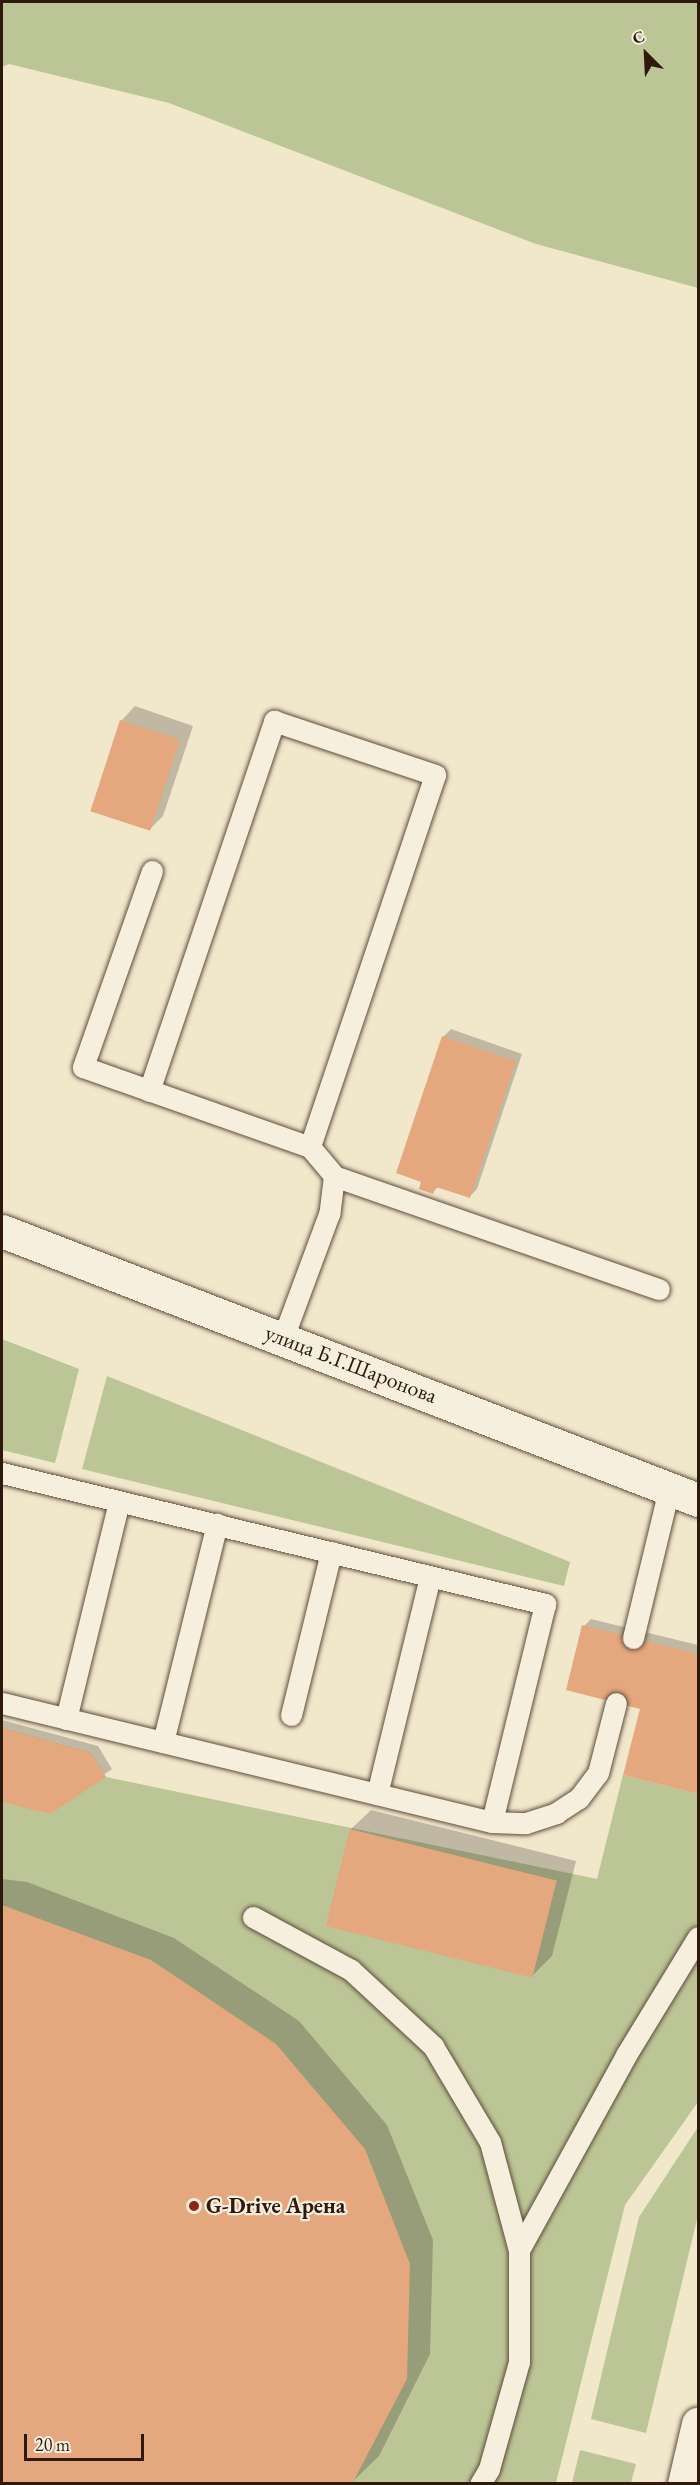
<!DOCTYPE html>
<meta charset="utf-8">
<style>
body{margin:0}
#map{position:relative;width:700px;height:2485px;overflow:hidden;background:#f1e7cb;font-family:"EB Garamond",serif}
div>[style]{position:absolute}
.green>*{inset:0;background:#bcc596}
.shadow>*{inset:0;background:#0003}
.building>*{inset:0;background:#e4a77e;transform-origin:0 0}
.roads{filter:drop-shadow(0 0 2px #604c3c) drop-shadow(0 0 2px #604c3c)}
.service>*{height:21px;margin:-10.5px;padding:0 10.5px;transform-origin:10.5px;border-radius:10.5px;background:#f6efdd}
.minor>*{height:33px;margin:-16.5px;padding:0 16.5px;transform-origin:16.5px;border-radius:16.5px;background:#f6efdd}
.secondary>*{height:33px;margin:-16.5px;padding:0 16.5px;transform-origin:16.5px;border-radius:16.5px;background:#f6efdd}
.dots>*{width:16px;height:16px;translate:-50% -50%;box-sizing:border-box;border:3px solid #f6efdd;border-radius:50%}
span{translate:-50% -50%;white-space:nowrap;text-align:center;line-height:1.15;-webkit-text-stroke:4.5px #f6efdd;paint-order:stroke}
.street-label{font-size:22px;color:#2f180c}
.poi-label{font-size:22px;color:#2f180c;font-weight:700}
.left{translate:0 -50%;text-align:left}
.frame{position:absolute;inset:0;border:3px solid #2f180c;pointer-events:none}
.north{position:absolute;left:616px;top:24px;width:60px;height:60px;-webkit-text-stroke:4px #f6efdd;paint-order:stroke;rotate:336deg;font-size:16px;font-weight:700;line-height:24px;text-align:center;color:#2f180c}
.north::after{content:'';display:block;margin:auto;width:21px;height:27px;background:#2f180c;clip-path:polygon(50% 0,100% 100%,50% 72%,0 100%)}
.scale{position:absolute;left:24px;top:2434px;width:120px;height:27px;box-sizing:border-box;border:3px solid #2f180c;border-top:0;padding-left:8px;font-size:18px;line-height:21px;white-space:nowrap;color:#2f180c;-webkit-text-stroke:4px #f6efdd;paint-order:stroke}
</style>
<div id="map">
<div class="green">
<i style="clip-path:polygon(2px 2px,698px 2px,698px 288px,536px 244px,169px 103px,9px 64px,2px 67px)"></i>
<i style="clip-path:polygon(2px 1339px,79px 1369px,55px 1463px,2px 1450px)"></i>
<i style="clip-path:polygon(107px 1376px,570px 1562px,564px 1586px,82px 1469px)"></i>
<i style="clip-path:polygon(2px 1728px,91px 1753px,106px 1777px,597px 1879px,623px 1775px,698px 1794px,698px 2102px,625px 2205px,556px 2483px,2px 2483px)"></i>
<i style="clip-path:polygon(698px 2127px,698px 2215px,646px 2433px,591px 2419px,639px 2217px)"></i>
<i style="clip-path:polygon(580px 2450px,636px 2464px,631px 2483px,572px 2483px)"></i>
</div>
<div class="shadow">
<i style="clip-path:polygon(135px 706px,193px 726px,163px 816px,149px 830px,121px 721px)"></i>
<i style="clip-path:polygon(451px 1029px,522px 1054px,477px 1189px,470px 1196px,439px 1186px,433px 1192px,443px 1037px)"></i>
<i style="clip-path:polygon(591px 1619px,698px 1645px,698px 1792px,625px 1774px,642px 1708px,584px 1626px)"></i>
<i style="clip-path:polygon(2px 1720px,98px 1746px,112px 1769px,49px 1812px,2px 1800px)"></i>
<i style="clip-path:polygon(371px 1810px,576px 1861px,552px 1956px,532px 1976px,328px 1925px,351px 1829px)"></i>
<i style="clip-path:polygon(2px 1879px,27px 1882px,174px 1938px,299px 2021px,387px 2125px,433px 2240px,430px 2354px,379px 2456px,350px 2484px,2px 2484px)"></i>
</div>
<div class="building">
<i style="left:120px;top:720px;width:63px;height:96px;rotate:18deg"></i>
<i style="clip-path:polygon(442px 1036px,516px 1061px,470px 1198px,436px 1187px,433px 1194px,419px 1189px,421px 1182px,396px 1173px)"></i>
<i style="clip-path:polygon(582px 1625px,698px 1654px,698px 1794px,623px 1775px,640px 1709px,566px 1690px)"></i>
<i style="clip-path:polygon(2px 1728px,91px 1753px,106px 1777px,50px 1814px,2px 1802px)"></i>
<i style="left:350px;top:1829px;width:213px;height:100px;rotate:14deg"></i>
<i style="clip-path:polygon(2px 1905px,151px 1960px,276px 2044px,365px 2149px,410px 2264px,407px 2379px,352px 2484px,2px 2484px)"></i>
</div>
<div class="roads">
<div class="service">
<i style="left:152px;top:871px;width:208px;rotate:109.4deg"></i>
<i style="left:83px;top:1067px;width:241px;rotate:19.4deg"></i>
<i style="left:310px;top:1147px;width:38px;rotate:50deg"></i>
<i style="left:334px;top:1176px;width:38px;rotate:97deg"></i>
<i style="left:329px;top:1214px;width:132px;rotate:110.4deg"></i>
<i style="left:149px;top:1091px;width:391px;rotate:-71.3deg"></i>
<i style="left:274px;top:721px;width:170px;rotate:18.5deg"></i>
<i style="left:435px;top:775px;width:392px;rotate:108.6deg"></i>
<i style="left:334px;top:1176px;width:344px;rotate:19.2deg"></i>
<i style="left:2px;top:1473px;width:559px;rotate:13.56deg"></i>
<i style="left:545px;top:1604px;width:224px;rotate:103.7deg"></i>
<i style="left:633px;top:1638px;width:153px;rotate:-76.4deg"></i>
<i style="left:2px;top:1703px;width:504px;rotate:13.65deg"></i>
<i style="left:492px;top:1822px;width:34px;rotate:2deg"></i>
<i style="left:526px;top:1823px;width:32px;rotate:-18deg"></i>
<i style="left:556px;top:1813px;width:27px;rotate:-33deg"></i>
<i style="left:579px;top:1798px;width:31px;rotate:-53deg"></i>
<i style="left:598px;top:1773px;width:72px;rotate:-75.6deg"></i>
<i style="left:291px;top:1715px;width:168px;rotate:-76.2deg"></i>
<i style="left:66px;top:1719px;width:224px;rotate:-76.3deg"></i>
<i style="left:163px;top:1742px;width:225px;rotate:-76.1deg"></i>
<i style="left:377px;top:1794px;width:224px;rotate:-76.3deg"></i>
<i style="left:253px;top:1917px;width:111px;rotate:28.4deg"></i>
<i style="left:351px;top:1970px;width:112px;rotate:42.8deg"></i>
<i style="left:433px;top:2046px;width:112px;rotate:59.3deg"></i>
<i style="left:490px;top:2142px;width:112px;rotate:75deg"></i>
<i style="left:519px;top:2250px;width:112px;rotate:90deg"></i>
<i style="left:519px;top:2362px;width:111px;rotate:105.7deg"></i>
<i style="left:489px;top:2469px;width:17px;rotate:121deg"></i>
<i style="left:519px;top:2250px;width:222px;rotate:-61.2deg"></i>
<i style="left:626px;top:2055px;width:138px;rotate:-58.6deg"></i>
</div>
<div class="minor">
<i style="left:684px;top:2484px;width:62px;rotate:-76.9deg"></i>
</div>
<div class="secondary">
<i style="left:2px;top:1231px;width:746px;rotate:21.13deg"></i>
</div>
</div>
<div class="dots">
<i style="left:194px;top:2206px;background:#8f2418"></i>
</div>
<div class="street-label">
<span style="left:351px;top:1364px;rotate:21deg">улица Б.Г.Шаронова</span>
</div>
<div class="poi-label">
<span class="left" style="left:206px;top:2206px">G-Drive Арена</span>
</div>
<div class="frame"></div>
<div class="north">С</div>
<div class="scale">20 m</div>
</div>
